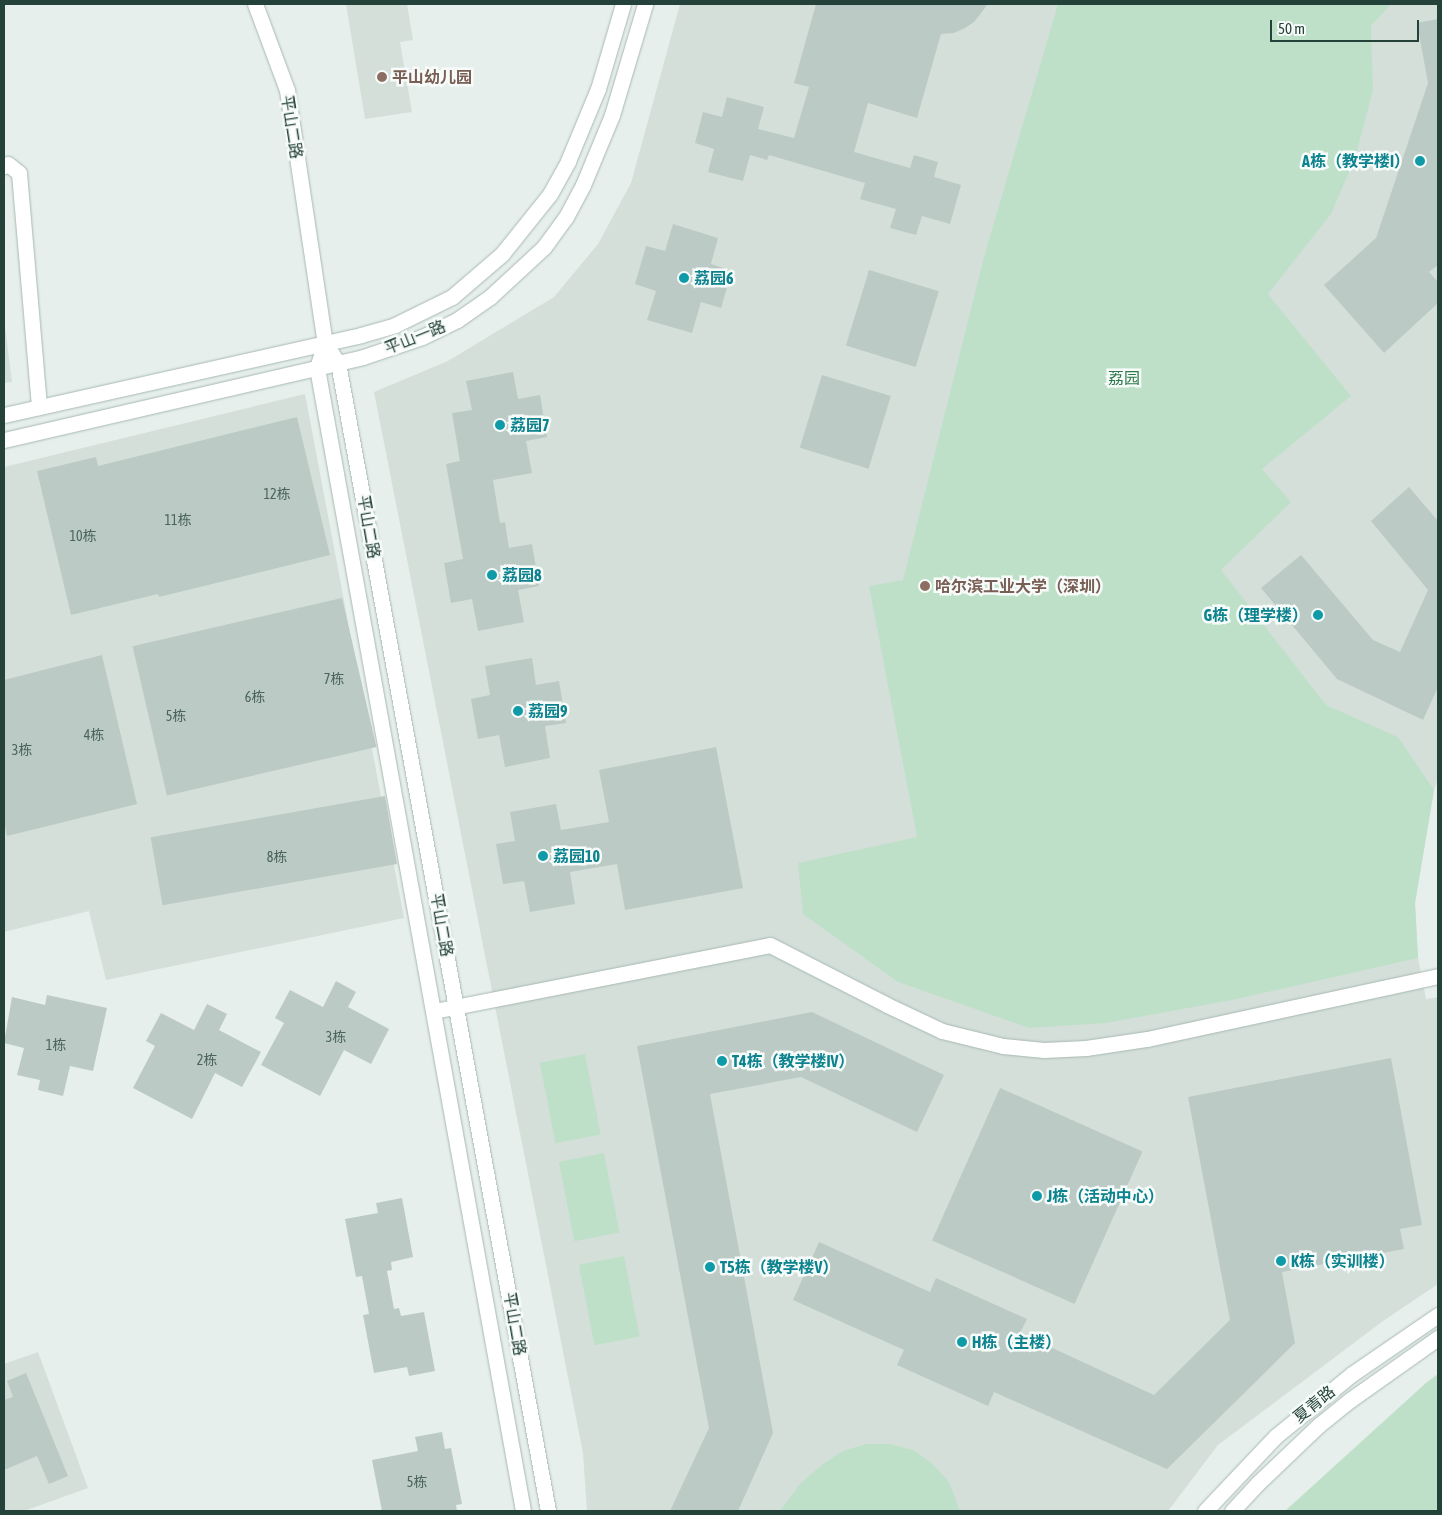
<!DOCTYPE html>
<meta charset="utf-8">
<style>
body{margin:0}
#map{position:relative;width:1442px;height:1515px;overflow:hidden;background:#e6efeb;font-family:"Asap Condensed","Noto Sans SC",sans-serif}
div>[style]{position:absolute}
.built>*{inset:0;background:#d4dfda}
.green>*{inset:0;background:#bfe0c8;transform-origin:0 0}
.building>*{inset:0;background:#bbcac4;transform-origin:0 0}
.roads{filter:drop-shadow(0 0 1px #a8b8b2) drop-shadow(0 0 1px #a8b8b2)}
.minor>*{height:15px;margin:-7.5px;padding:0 7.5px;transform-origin:7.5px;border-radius:7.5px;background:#fff}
.tertiary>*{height:15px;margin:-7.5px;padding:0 7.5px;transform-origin:7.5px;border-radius:7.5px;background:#fff}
.dots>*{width:14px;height:14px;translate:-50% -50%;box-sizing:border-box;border:2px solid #f7fbf9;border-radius:50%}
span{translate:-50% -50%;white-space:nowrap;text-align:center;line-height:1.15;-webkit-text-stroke:5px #f7fbf9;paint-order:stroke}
.number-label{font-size:14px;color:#4a645c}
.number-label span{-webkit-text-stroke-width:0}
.education-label{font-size:16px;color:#785e54;font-weight:700}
.left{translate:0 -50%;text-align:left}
.street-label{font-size:16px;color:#24423a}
.culture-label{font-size:16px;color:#0d838f;font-weight:700}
.right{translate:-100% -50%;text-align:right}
.park-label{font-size:16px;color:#2d7a4b}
.frame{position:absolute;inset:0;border:5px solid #24423a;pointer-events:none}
.scale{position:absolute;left:1270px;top:20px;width:149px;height:22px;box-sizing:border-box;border:2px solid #24423a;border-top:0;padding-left:6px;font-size:15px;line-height:18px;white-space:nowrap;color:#24423a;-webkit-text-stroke:4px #f7fbf9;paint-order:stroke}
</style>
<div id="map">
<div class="built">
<i style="clip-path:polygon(346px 4px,407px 4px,413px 40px,400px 42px,412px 112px,365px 119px)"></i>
<i style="clip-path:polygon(680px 4px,1438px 4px,1438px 779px,1434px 790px,1415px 903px,1418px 958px,1426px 999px,1438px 997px,1438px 1284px,1383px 1321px,1218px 1445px,1168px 1511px,587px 1511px,583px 1453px,374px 392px,448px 361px,554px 297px,598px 244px,631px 183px)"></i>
<i style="clip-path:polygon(4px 318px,12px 382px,4px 383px)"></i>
<i style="clip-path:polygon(305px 394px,404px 918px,106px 980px,89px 911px,4px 932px,4px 467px)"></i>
<i style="clip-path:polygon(38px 1352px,88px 1488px,24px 1511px,4px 1511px,4px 1364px)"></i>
</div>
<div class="green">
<i style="clip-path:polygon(1058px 4px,1391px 4px,1371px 26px,1373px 90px,1355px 158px,1331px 214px,1268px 294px,1351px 396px,1262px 469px,1291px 502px,1221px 570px,1326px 705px,1398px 737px,1434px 790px,1415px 903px,1418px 958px,1232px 1000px,1106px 1023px,1029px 1028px,898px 982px,803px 914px,798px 863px,917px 837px,869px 586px,903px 580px,984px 257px)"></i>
<i style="left:585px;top:1054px;width:82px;height:46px;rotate:79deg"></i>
<i style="left:604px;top:1153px;width:81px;height:46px;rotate:79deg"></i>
<i style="left:624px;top:1256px;width:82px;height:46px;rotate:79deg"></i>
<i style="clip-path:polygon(1438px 1374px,1438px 1511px,1285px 1511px,1427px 1382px)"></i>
<i style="clip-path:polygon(866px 1444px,890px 1444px,913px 1450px,933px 1464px,949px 1482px,960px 1511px,780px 1511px,800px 1484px,823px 1464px,843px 1451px)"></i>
</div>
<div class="building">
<i style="clip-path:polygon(816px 4px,988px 4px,974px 22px,965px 28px,954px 33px,941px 34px,917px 118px,868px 103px,854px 152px,910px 168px,914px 155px,938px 162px,934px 177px,961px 185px,950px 224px,922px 216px,916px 235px,890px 228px,896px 209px,860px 199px,865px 183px,769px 155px,767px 160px,750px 155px,743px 181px,708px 172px,714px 149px,695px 143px,703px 112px,722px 117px,727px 97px,764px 107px,758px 129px,794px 138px,809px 87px,794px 83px)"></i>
<i style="clip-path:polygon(1438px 19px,1438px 265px,1429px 272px,1438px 282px,1438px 303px,1384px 353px,1324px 285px,1376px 238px,1428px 83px,1417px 23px)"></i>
<i style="clip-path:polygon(673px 224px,718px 238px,711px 264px,732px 271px,721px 308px,701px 302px,692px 333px,647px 320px,656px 291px,635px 284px,646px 246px,665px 251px)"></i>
<i style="left:869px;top:270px;width:73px;height:79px;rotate:17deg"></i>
<i style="clip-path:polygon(513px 372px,518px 399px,540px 395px,547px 437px,526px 441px,532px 473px,493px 480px,500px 523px,505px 522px,509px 548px,532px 544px,539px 586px,518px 590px,524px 622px,478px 631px,472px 599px,451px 603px,444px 563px,463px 559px,446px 464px,460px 461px,452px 413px,472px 410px,466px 381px)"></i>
<i style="left:822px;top:375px;width:72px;height:76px;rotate:17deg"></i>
<i style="clip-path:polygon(297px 417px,330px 555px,159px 597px,158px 594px,71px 615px,37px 471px,96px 457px,98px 466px)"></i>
<i style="clip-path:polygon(1409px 487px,1438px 521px,1438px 687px,1423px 720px,1337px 679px,1261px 588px,1301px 555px,1373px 640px,1400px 652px,1428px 590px,1371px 521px)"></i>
<i style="left:342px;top:598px;width:153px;height:215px;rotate:77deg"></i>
<i style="clip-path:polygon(102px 655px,137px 804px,7px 836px,4px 821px,4px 680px)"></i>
<i style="clip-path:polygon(532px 658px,536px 685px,559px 681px,566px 723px,545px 726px,550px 758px,505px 767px,499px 735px,478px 739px,471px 699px,490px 695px,485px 666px)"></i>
<i style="clip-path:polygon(716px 747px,743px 888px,625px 910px,617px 864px,570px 872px,575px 904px,530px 912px,524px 881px,503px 884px,496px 844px,515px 841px,510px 812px,556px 804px,561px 830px,609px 822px,599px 770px)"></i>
<i style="left:385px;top:796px;width:69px;height:238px;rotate:80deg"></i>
<i style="clip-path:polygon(336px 981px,356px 992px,348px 1007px,389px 1029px,371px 1064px,344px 1050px,320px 1096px,261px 1065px,284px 1023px,275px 1018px,290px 990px,323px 1007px)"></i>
<i style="clip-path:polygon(47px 995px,107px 1008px,93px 1071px,70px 1066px,63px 1096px,38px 1090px,40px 1080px,17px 1075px,24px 1048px,4px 1043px,12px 997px,45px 1005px)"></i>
<i style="clip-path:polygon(207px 1004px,227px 1014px,219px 1030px,261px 1052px,242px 1087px,215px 1073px,192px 1119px,133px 1088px,155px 1046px,146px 1041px,161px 1013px,194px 1030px)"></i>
<i style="clip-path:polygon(812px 1012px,944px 1075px,917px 1132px,801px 1077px,710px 1094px,773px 1433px,738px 1511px,670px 1511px,709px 1428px,637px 1046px)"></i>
<i style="clip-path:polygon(1391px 1058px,1422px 1225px,1400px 1229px,1404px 1249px,1282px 1272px,1295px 1343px,1167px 1469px,994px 1392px,988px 1406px,897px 1365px,904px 1350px,793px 1300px,819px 1242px,930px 1292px,936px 1278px,1027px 1319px,1020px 1333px,1154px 1395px,1230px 1320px,1188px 1097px)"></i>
<i style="left:1000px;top:1088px;width:156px;height:167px;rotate:24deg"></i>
<i style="clip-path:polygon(402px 1198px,413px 1257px,391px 1262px,392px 1270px,387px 1271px,394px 1309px,399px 1308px,401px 1316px,424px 1312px,435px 1371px,409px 1376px,407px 1367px,374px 1373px,363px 1315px,369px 1314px,362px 1276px,356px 1277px,345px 1219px,378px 1213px,376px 1203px)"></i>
<i style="clip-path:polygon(26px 1373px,68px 1476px,49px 1484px,37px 1456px,4px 1470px,4px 1400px,13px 1397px,7px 1381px)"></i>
<i style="clip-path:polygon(442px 1432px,445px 1449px,451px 1448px,462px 1504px,456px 1505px,457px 1511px,382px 1511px,372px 1460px,418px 1451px,415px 1437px)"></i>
</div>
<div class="roads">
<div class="minor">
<i style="left:255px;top:4px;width:92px;rotate:69.6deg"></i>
<i style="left:287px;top:90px;width:256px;rotate:81.5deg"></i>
<i style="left:4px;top:166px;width:4px;rotate:-27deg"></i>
<i style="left:8px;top:164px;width:14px;rotate:39deg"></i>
<i style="left:19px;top:173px;width:235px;rotate:85.1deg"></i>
<i style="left:434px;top:1011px;width:342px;rotate:-11.1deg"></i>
<i style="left:770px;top:945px;width:131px;rotate:27.1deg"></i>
<i style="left:887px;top:1005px;width:61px;rotate:25.3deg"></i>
<i style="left:942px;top:1031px;width:63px;rotate:13.8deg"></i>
<i style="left:1003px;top:1046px;width:41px;rotate:5.6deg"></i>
<i style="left:1044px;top:1050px;width:42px;rotate:-2.7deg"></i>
<i style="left:1086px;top:1048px;width:62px;rotate:-8.4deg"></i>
<i style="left:1147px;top:1039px;width:298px;rotate:-12.2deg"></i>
<i style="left:1205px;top:1511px;width:103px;rotate:-46.6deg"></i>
<i style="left:1276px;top:1436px;width:98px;rotate:-39.2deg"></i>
<i style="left:1352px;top:1374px;width:104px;rotate:-34.5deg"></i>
<i style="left:1232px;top:1511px;width:37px;rotate:-47deg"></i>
<i style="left:1257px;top:1484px;width:86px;rotate:-43.6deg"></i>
<i style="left:1319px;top:1425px;width:40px;rotate:-39deg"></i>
<i style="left:1350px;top:1400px;width:108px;rotate:-35.2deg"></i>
</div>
<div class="tertiary">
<i style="left:325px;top:343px;width:24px;rotate:57deg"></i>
<i style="left:338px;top:363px;width:1167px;rotate:79.63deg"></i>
<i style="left:325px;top:343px;width:26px;rotate:108deg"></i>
<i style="left:317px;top:368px;width:1161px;rotate:79.78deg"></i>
<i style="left:4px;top:415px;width:366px;rotate:-12.6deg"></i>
<i style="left:361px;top:335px;width:35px;rotate:-16deg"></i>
<i style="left:395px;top:325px;width:64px;rotate:-26.2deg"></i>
<i style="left:452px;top:297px;width:66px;rotate:-40.7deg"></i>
<i style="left:502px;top:254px;width:77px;rotate:-51.3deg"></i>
<i style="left:550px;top:194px;width:38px;rotate:-61deg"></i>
<i style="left:568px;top:161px;width:78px;rotate:-67.4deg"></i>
<i style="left:598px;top:89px;width:89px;rotate:-73.6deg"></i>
<i style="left:4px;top:440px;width:368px;rotate:-13deg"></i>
<i style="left:363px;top:357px;width:62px;rotate:-18.7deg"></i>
<i style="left:422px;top:337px;width:39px;rotate:-26deg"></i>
<i style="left:457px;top:320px;width:40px;rotate:-34.9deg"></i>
<i style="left:490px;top:297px;width:74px;rotate:-42.8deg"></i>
<i style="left:544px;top:247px;width:37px;rotate:-54deg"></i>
<i style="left:566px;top:217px;width:36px;rotate:-62deg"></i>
<i style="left:583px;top:185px;width:76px;rotate:-67.5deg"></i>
<i style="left:612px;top:115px;width:116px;rotate:-73.4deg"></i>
</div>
</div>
<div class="dots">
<i style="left:382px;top:77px;background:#8d6e63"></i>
<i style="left:1420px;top:161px;background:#0f9aa8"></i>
<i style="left:684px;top:278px;background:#0f9aa8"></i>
<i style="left:500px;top:425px;background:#0f9aa8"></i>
<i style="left:492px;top:575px;background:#0f9aa8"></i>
<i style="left:925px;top:586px;background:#8d6e63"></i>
<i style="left:1318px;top:615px;background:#0f9aa8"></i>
<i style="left:518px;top:711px;background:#0f9aa8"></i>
<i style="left:543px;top:856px;background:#0f9aa8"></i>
<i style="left:722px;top:1061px;background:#0f9aa8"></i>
<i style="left:1037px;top:1196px;background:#0f9aa8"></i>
<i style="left:1281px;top:1261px;background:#0f9aa8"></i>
<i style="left:710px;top:1267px;background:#0f9aa8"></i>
<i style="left:962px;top:1342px;background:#0f9aa8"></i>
</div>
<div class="number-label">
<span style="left:277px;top:494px">12栋</span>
<span style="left:178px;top:520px">11栋</span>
<span style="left:83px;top:536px">10栋</span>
<span style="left:334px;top:679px">7栋</span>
<span style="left:255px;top:697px">6栋</span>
<span style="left:176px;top:716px">5栋</span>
<span style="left:94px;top:735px">4栋</span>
<span style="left:22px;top:750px">3栋</span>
<span style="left:277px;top:857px">8栋</span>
<span style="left:336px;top:1037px">3栋</span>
<span style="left:56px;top:1045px">1栋</span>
<span style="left:207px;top:1060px">2栋</span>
<span style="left:417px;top:1482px">5栋</span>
</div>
<div class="education-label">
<span class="left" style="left:392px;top:77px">平山幼儿园</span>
<span class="left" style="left:935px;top:586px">哈尔滨工业大学（深圳）</span>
</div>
<div class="street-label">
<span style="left:292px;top:127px;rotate:81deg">平山二路</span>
<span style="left:415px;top:337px;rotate:-22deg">平山一路</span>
<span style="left:369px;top:527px;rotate:80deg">平山二路</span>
<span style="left:442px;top:925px;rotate:80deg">平山二路</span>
<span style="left:515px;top:1324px;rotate:80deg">平山二路</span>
<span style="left:1314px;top:1404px;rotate:-39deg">夏青路</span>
</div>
<div class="culture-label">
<span class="right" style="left:1410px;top:161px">A栋（教学楼I）</span>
<span class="left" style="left:694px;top:278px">荔园6</span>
<span class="left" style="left:510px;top:425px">荔园7</span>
<span class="left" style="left:502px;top:575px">荔园8</span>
<span class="right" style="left:1308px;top:615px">G栋（理学楼）</span>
<span class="left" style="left:528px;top:711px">荔园9</span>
<span class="left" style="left:553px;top:856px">荔园10</span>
<span class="left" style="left:732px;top:1061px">T4栋（教学楼IV）</span>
<span class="left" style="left:1047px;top:1196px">J栋（活动中心）</span>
<span class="left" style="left:1291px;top:1261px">K栋（实训楼）</span>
<span class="left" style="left:720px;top:1267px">T5栋（教学楼V）</span>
<span class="left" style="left:972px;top:1342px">H栋（主楼）</span>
</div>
<div class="park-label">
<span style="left:1124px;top:378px">荔园</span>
</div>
<div class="frame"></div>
<div class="scale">50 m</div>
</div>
